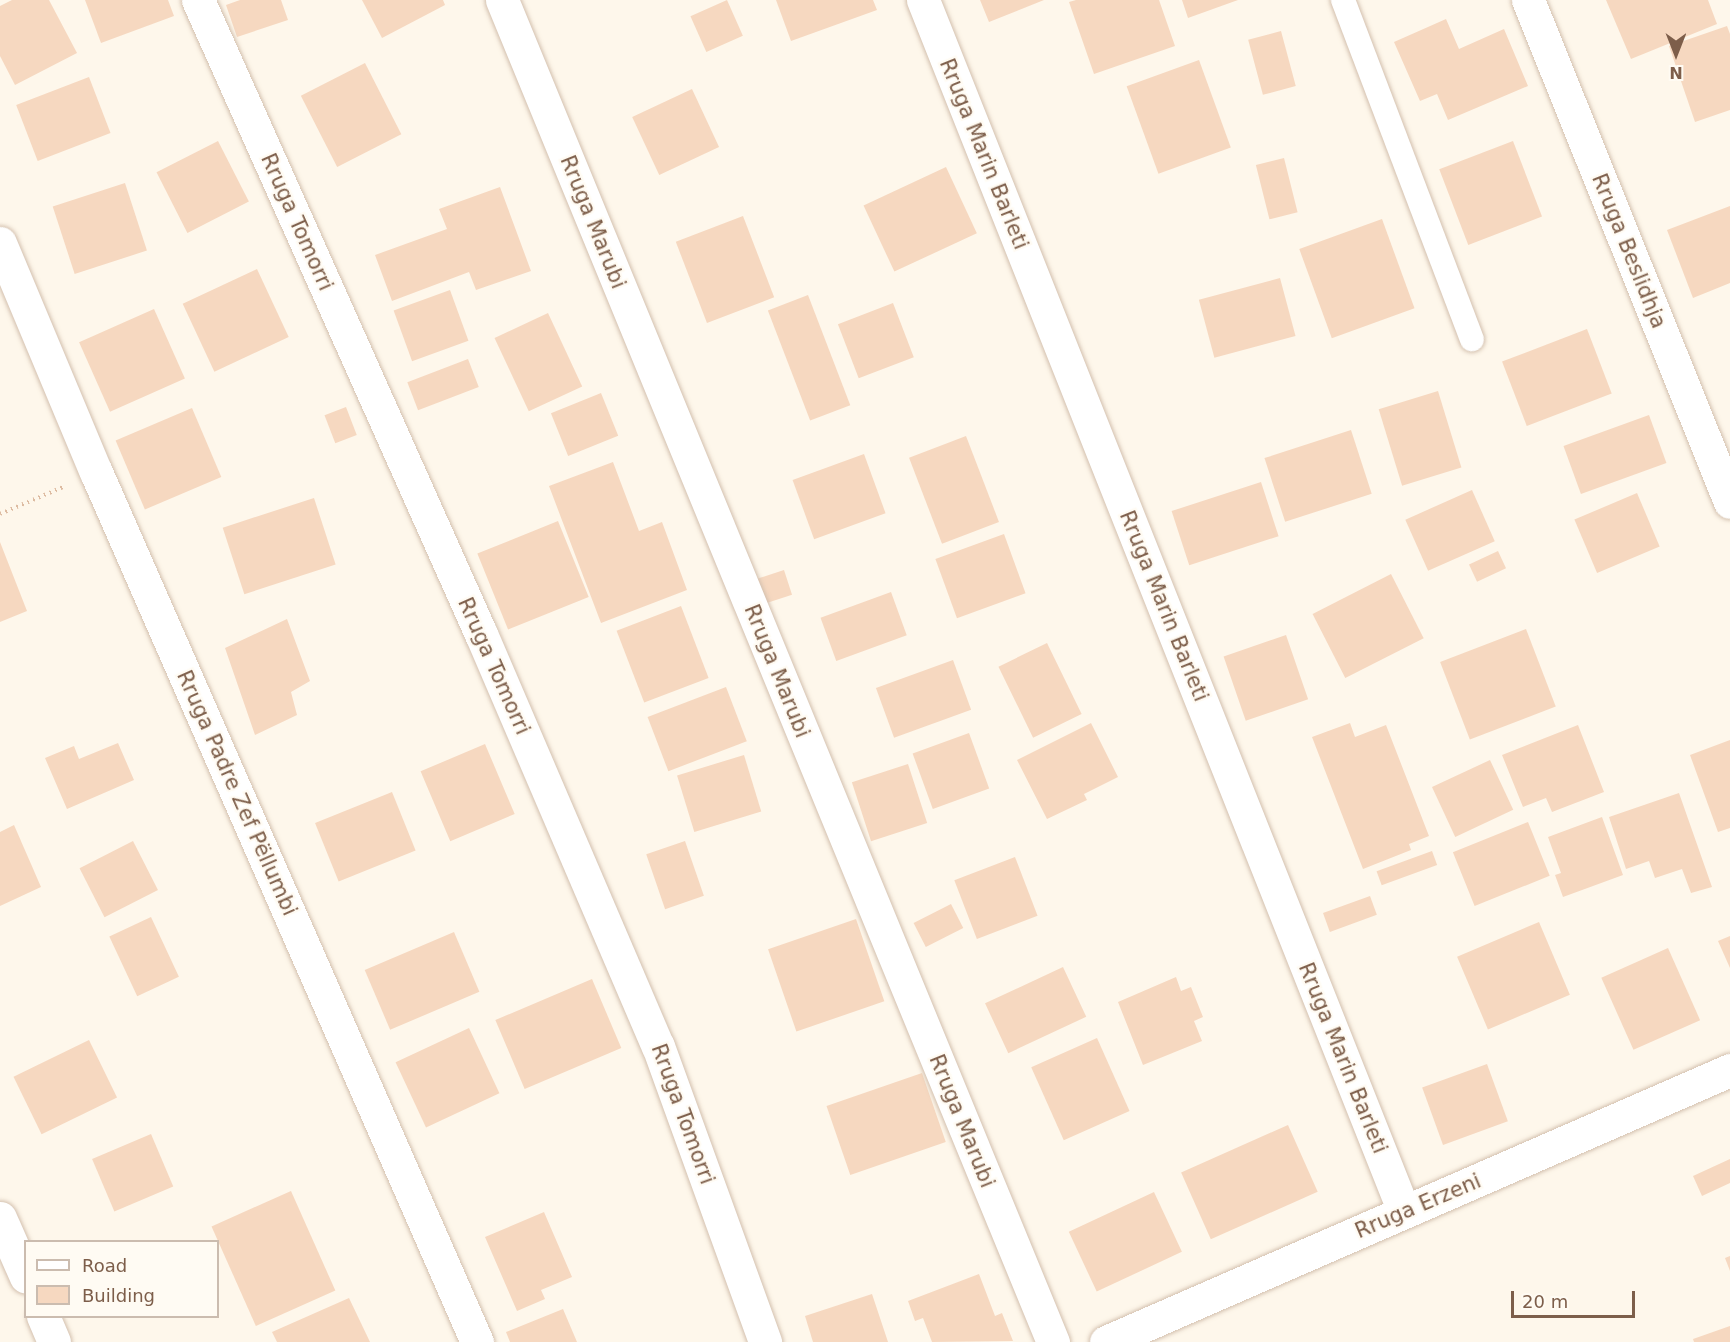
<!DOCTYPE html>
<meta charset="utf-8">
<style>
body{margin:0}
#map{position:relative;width:1730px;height:1342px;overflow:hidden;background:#fef7eb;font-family:"DejaVu Sans",sans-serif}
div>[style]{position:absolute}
.building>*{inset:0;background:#f6d8c0;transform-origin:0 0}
.path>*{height:4px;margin-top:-2px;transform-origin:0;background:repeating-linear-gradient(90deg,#ddbba1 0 1.5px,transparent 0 6px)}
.roads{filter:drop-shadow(0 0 2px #d3c0ae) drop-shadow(0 0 2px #d3c0ae)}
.service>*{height:24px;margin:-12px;padding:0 12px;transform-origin:12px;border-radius:12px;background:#fff}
.minor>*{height:33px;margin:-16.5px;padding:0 16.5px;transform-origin:16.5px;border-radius:16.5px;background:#fff}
.tertiary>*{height:33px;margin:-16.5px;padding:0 16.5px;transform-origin:16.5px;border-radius:16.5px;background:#fff}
.secondary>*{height:33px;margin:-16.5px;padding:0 16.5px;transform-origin:16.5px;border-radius:16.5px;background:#fff}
span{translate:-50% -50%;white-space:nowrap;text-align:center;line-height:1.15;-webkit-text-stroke:4.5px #fffbf3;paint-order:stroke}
.street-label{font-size:21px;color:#7d5e4a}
.legend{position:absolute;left:24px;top:1240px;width:195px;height:78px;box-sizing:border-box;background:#fffbf3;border:2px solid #cbbcaf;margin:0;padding:8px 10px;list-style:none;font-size:18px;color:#7d5e4a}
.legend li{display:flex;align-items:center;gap:12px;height:30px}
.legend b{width:30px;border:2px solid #cbbcaf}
.north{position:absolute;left:1646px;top:24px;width:60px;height:60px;-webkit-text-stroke:4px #fffbf3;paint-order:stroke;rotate:180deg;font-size:16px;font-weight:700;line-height:24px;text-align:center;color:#7d5e4a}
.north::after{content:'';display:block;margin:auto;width:21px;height:27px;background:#7d5e4a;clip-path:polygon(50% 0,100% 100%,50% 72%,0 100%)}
.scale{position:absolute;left:1511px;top:1291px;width:124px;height:27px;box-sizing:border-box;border:3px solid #7d5e4a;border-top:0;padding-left:8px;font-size:18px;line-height:21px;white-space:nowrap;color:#7d5e4a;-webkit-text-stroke:4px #fffbf3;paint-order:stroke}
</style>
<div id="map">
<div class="building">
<i style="clip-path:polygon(12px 0,49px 0,77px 53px,15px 85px,0 56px,0 6px)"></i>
<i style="clip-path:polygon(85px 0,168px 0,174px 16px,101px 43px)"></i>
<i style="clip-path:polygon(240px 0,281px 0,288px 20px,237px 37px,226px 5px)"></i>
<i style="clip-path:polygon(362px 0,443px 0,445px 5px,382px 38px)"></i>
<i style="left:727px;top:0;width:39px;height:40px;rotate:66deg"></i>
<i style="clip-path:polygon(776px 0,873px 0,877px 10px,791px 41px)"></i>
<i style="clip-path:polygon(980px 0,1044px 0,989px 22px)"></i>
<i style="clip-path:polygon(1076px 0,1159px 0,1175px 46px,1094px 74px,1069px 2px)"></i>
<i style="clip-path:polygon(1182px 0,1238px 0,1188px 18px)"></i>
<i style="clip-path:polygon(1606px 0,1708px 0,1717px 24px,1631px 59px)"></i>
<i style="clip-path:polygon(1446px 19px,1459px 49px,1504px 29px,1528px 86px,1448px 120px,1437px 94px,1420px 101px,1394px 42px)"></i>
<i style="clip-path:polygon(1727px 26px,1730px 34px,1730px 110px,1695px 122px,1669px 46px)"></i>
<i style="left:1281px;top:31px;width:57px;height:34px;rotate:75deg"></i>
<i style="left:1199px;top:60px;width:93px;height:77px;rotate:70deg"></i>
<i style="left:365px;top:63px;width:80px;height:72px;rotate:63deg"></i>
<i style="left:89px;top:77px;width:60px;height:78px;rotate:69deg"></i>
<i style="left:692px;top:89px;width:64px;height:66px;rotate:65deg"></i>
<i style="left:218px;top:141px;width:68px;height:69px;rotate:63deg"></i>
<i style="left:1513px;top:141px;width:81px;height:79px;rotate:69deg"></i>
<i style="left:1284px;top:158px;width:56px;height:29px;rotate:76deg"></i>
<i style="left:946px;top:167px;width:73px;height:91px;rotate:65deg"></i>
<i style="left:125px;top:183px;width:71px;height:76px;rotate:72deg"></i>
<i style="clip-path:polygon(500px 187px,531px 271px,476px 290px,469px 272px,392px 301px,375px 255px,447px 229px,439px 209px)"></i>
<i style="clip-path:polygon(1730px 206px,1730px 283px,1693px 298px,1667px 230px)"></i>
<i style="left:743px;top:216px;width:87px;height:72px;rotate:69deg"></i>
<i style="left:1382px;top:219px;width:95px;height:88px;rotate:70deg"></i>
<i style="left:257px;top:269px;width:75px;height:82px;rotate:65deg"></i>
<i style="left:1280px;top:278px;width:60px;height:84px;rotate:75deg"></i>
<i style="left:450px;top:290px;width:54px;height:60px;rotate:70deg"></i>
<i style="left:808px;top:295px;width:118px;height:43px;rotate:69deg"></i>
<i style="left:893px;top:303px;width:58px;height:59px;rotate:69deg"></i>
<i style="left:154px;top:309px;width:76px;height:82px;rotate:66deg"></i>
<i style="left:548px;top:313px;width:81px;height:59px;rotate:65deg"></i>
<i style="left:1587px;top:329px;width:69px;height:91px;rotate:69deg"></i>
<i style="left:468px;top:359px;width:30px;height:65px;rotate:69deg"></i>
<i style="left:1438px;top:391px;width:80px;height:62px;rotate:73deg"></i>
<i style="left:601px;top:393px;width:46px;height:54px;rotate:68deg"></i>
<i style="left:346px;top:407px;width:30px;height:23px;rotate:69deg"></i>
<i style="left:192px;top:408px;width:75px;height:83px;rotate:67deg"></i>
<i style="left:1649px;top:415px;width:51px;height:91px;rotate:70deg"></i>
<i style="left:1351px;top:430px;width:67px;height:91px;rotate:72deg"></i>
<i style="left:966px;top:436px;width:92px;height:61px;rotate:69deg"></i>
<i style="left:864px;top:454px;width:63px;height:76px;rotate:70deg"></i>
<i style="clip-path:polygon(613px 462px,639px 531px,662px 522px,687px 590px,601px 623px,549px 486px)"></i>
<i style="left:1261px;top:482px;width:57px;height:94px;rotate:72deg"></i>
<i style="left:1472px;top:490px;width:56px;height:73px;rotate:66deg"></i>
<i style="left:1637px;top:493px;width:58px;height:68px;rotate:67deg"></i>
<i style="left:314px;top:498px;width:70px;height:96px;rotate:72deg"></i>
<i style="left:558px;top:521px;width:82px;height:87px;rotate:68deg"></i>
<i style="left:1004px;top:534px;width:63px;height:73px;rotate:70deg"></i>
<i style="clip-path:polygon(0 542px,27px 611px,0 622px)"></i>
<i style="left:1498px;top:551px;width:19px;height:32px;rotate:65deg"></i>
<i style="left:784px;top:570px;width:26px;height:29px;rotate:72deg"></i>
<i style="left:1391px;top:574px;width:72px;height:88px;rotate:63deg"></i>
<i style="left:891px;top:592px;width:46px;height:75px;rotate:70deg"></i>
<i style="left:681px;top:606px;width:77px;height:69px;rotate:69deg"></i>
<i style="clip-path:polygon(287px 619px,310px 681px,291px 692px,297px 715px,255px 735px,225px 648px)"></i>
<i style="left:1526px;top:629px;width:83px;height:92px;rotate:69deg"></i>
<i style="left:1286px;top:635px;width:68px;height:66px;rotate:71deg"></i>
<i style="left:1047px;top:643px;width:79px;height:54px;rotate:64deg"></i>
<i style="left:953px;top:660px;width:53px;height:82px;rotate:70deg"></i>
<i style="left:726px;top:687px;width:58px;height:84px;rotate:69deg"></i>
<i style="clip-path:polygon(1091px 723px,1118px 777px,1084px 794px,1087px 800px,1047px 819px,1017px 760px)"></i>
<i style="clip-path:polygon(1350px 723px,1355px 737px,1386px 725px,1429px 836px,1409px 844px,1411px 850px,1363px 869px,1312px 737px)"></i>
<i style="clip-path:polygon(1578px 725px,1604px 792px,1552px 812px,1546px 798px,1523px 807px,1502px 755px)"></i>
<i style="left:969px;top:733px;width:59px;height:60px;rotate:70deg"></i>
<i style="clip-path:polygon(1730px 740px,1730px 828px,1718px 832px,1690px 755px)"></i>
<i style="clip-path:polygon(118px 743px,134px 780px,67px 809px,45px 758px,74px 746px,79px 759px)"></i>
<i style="left:485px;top:744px;width:76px;height:70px;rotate:67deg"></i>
<i style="left:744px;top:755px;width:59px;height:70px;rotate:73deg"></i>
<i style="left:1490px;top:760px;width:55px;height:64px;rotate:65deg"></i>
<i style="left:908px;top:764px;width:62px;height:59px;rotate:72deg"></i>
<i style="left:392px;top:792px;width:63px;height:83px;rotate:68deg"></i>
<i style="clip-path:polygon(1679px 793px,1712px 887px,1691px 893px,1682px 869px,1655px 878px,1649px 861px,1626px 869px,1609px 817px)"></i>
<i style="clip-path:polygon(1602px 817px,1623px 875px,1563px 897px,1555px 875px,1561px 873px,1548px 837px)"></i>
<i style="left:1528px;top:822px;width:58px;height:81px;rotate:68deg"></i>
<i style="clip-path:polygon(14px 825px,41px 887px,0 906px,0 832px)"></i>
<i style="left:133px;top:841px;width:55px;height:60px;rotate:63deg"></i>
<i style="left:685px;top:841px;width:58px;height:41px;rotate:71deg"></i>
<i style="left:1432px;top:851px;width:15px;height:59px;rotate:70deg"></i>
<i style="left:1015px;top:857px;width:63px;height:65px;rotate:69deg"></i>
<i style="left:1370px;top:896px;width:20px;height:50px;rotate:70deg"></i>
<i style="left:951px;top:904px;width:27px;height:42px;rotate:63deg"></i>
<i style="left:151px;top:917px;width:66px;height:46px;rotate:65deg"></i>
<i style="left:856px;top:919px;width:87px;height:93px;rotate:71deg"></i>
<i style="left:1539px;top:922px;width:79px;height:89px;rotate:67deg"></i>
<i style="left:454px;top:932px;width:65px;height:97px;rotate:67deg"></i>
<i style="clip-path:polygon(1730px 936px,1730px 968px,1718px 941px)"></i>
<i style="left:1668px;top:948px;width:79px;height:73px;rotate:66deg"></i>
<i style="left:1063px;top:967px;width:55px;height:86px;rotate:65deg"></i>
<i style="clip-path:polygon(1176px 977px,1181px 991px,1191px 987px,1203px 1017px,1194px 1021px,1202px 1041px,1143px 1065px,1118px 1002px)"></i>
<i style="left:592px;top:979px;width:75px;height:105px;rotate:67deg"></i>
<i style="left:469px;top:1028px;width:72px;height:81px;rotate:65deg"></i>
<i style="left:1097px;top:1038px;width:80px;height:72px;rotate:66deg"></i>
<i style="left:89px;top:1040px;width:64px;height:84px;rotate:64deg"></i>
<i style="left:1487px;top:1064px;width:61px;height:69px;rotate:70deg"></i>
<i style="left:922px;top:1073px;width:73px;height:101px;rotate:71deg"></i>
<i style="left:1288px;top:1125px;width:73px;height:117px;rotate:66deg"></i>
<i style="left:151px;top:1134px;width:57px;height:64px;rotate:67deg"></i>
<i style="clip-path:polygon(1730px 1159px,1730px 1183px,1702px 1196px,1693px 1176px)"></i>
<i style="left:291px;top:1191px;width:109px;height:87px;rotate:66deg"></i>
<i style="left:1154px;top:1192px;width:66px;height:94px;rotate:65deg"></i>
<i style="clip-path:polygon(544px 1212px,572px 1277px,541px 1290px,545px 1299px,517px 1311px,485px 1237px)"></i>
<i style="clip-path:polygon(1730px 1256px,1730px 1271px,1725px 1258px)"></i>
<i style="clip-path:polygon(979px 1274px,995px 1316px,1002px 1313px,1013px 1341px,932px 1342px,923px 1318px,915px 1321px,908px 1301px)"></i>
<i style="clip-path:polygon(872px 1294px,888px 1342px,813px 1342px,805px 1316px)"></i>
<i style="clip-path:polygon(349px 1298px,370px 1342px,277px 1342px,272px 1332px)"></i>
<i style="clip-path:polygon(563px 1309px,577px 1342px,510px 1342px,506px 1332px)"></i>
<i style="clip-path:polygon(1730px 1326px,1730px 1342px,1694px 1342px,1693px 1339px)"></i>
</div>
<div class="path">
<i style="left:0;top:514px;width:69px;rotate:-23.2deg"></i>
</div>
<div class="roads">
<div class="service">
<i style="left:1343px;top:0;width:363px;rotate:69.2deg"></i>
</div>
<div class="minor">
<i style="left:198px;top:0;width:694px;rotate:65.95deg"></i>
<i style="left:481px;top:634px;width:448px;rotate:66.8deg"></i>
<i style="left:658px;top:1046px;width:315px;rotate:70.1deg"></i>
<i style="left:502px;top:0;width:1451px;rotate:67.68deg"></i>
<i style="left:923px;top:0;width:1304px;rotate:68.35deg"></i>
<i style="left:0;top:243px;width:248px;rotate:67.3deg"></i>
<i style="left:96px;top:472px;width:950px;rotate:66.35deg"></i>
<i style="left:0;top:1218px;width:64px;rotate:66.2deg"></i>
<i style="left:43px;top:1316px;width:28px;rotate:67deg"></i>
</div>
<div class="tertiary">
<i style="left:1106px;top:1342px;width:681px;rotate:-23.55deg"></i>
</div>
<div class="secondary">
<i style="left:1528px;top:0;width:541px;rotate:68.08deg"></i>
</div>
</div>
<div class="street-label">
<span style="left:984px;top:154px;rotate:68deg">Rruga Marin Barleti</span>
<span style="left:297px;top:222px;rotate:66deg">Rruga Tomorri</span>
<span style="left:593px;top:222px;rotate:68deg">Rruga Marubi</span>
<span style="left:1629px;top:251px;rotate:68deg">Rruga Beslidhja</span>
<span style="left:1164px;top:606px;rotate:68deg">Rruga Marin Barleti</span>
<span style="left:494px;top:666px;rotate:66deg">Rruga Tomorri</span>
<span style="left:777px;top:671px;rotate:68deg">Rruga Marubi</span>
<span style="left:237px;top:793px;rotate:66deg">Rruga Padre Zef Pëllumbi</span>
<span style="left:1343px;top:1058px;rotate:68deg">Rruga Marin Barleti</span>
<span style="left:683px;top:1114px;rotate:70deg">Rruga Tomorri</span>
<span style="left:962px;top:1121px;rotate:68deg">Rruga Marubi</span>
<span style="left:1418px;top:1206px;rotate:-23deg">Rruga Erzeni</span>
</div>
<ul class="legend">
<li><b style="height:8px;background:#fff"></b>Road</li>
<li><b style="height:16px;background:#f6d8c0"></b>Building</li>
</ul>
<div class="north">N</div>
<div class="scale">20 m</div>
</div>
